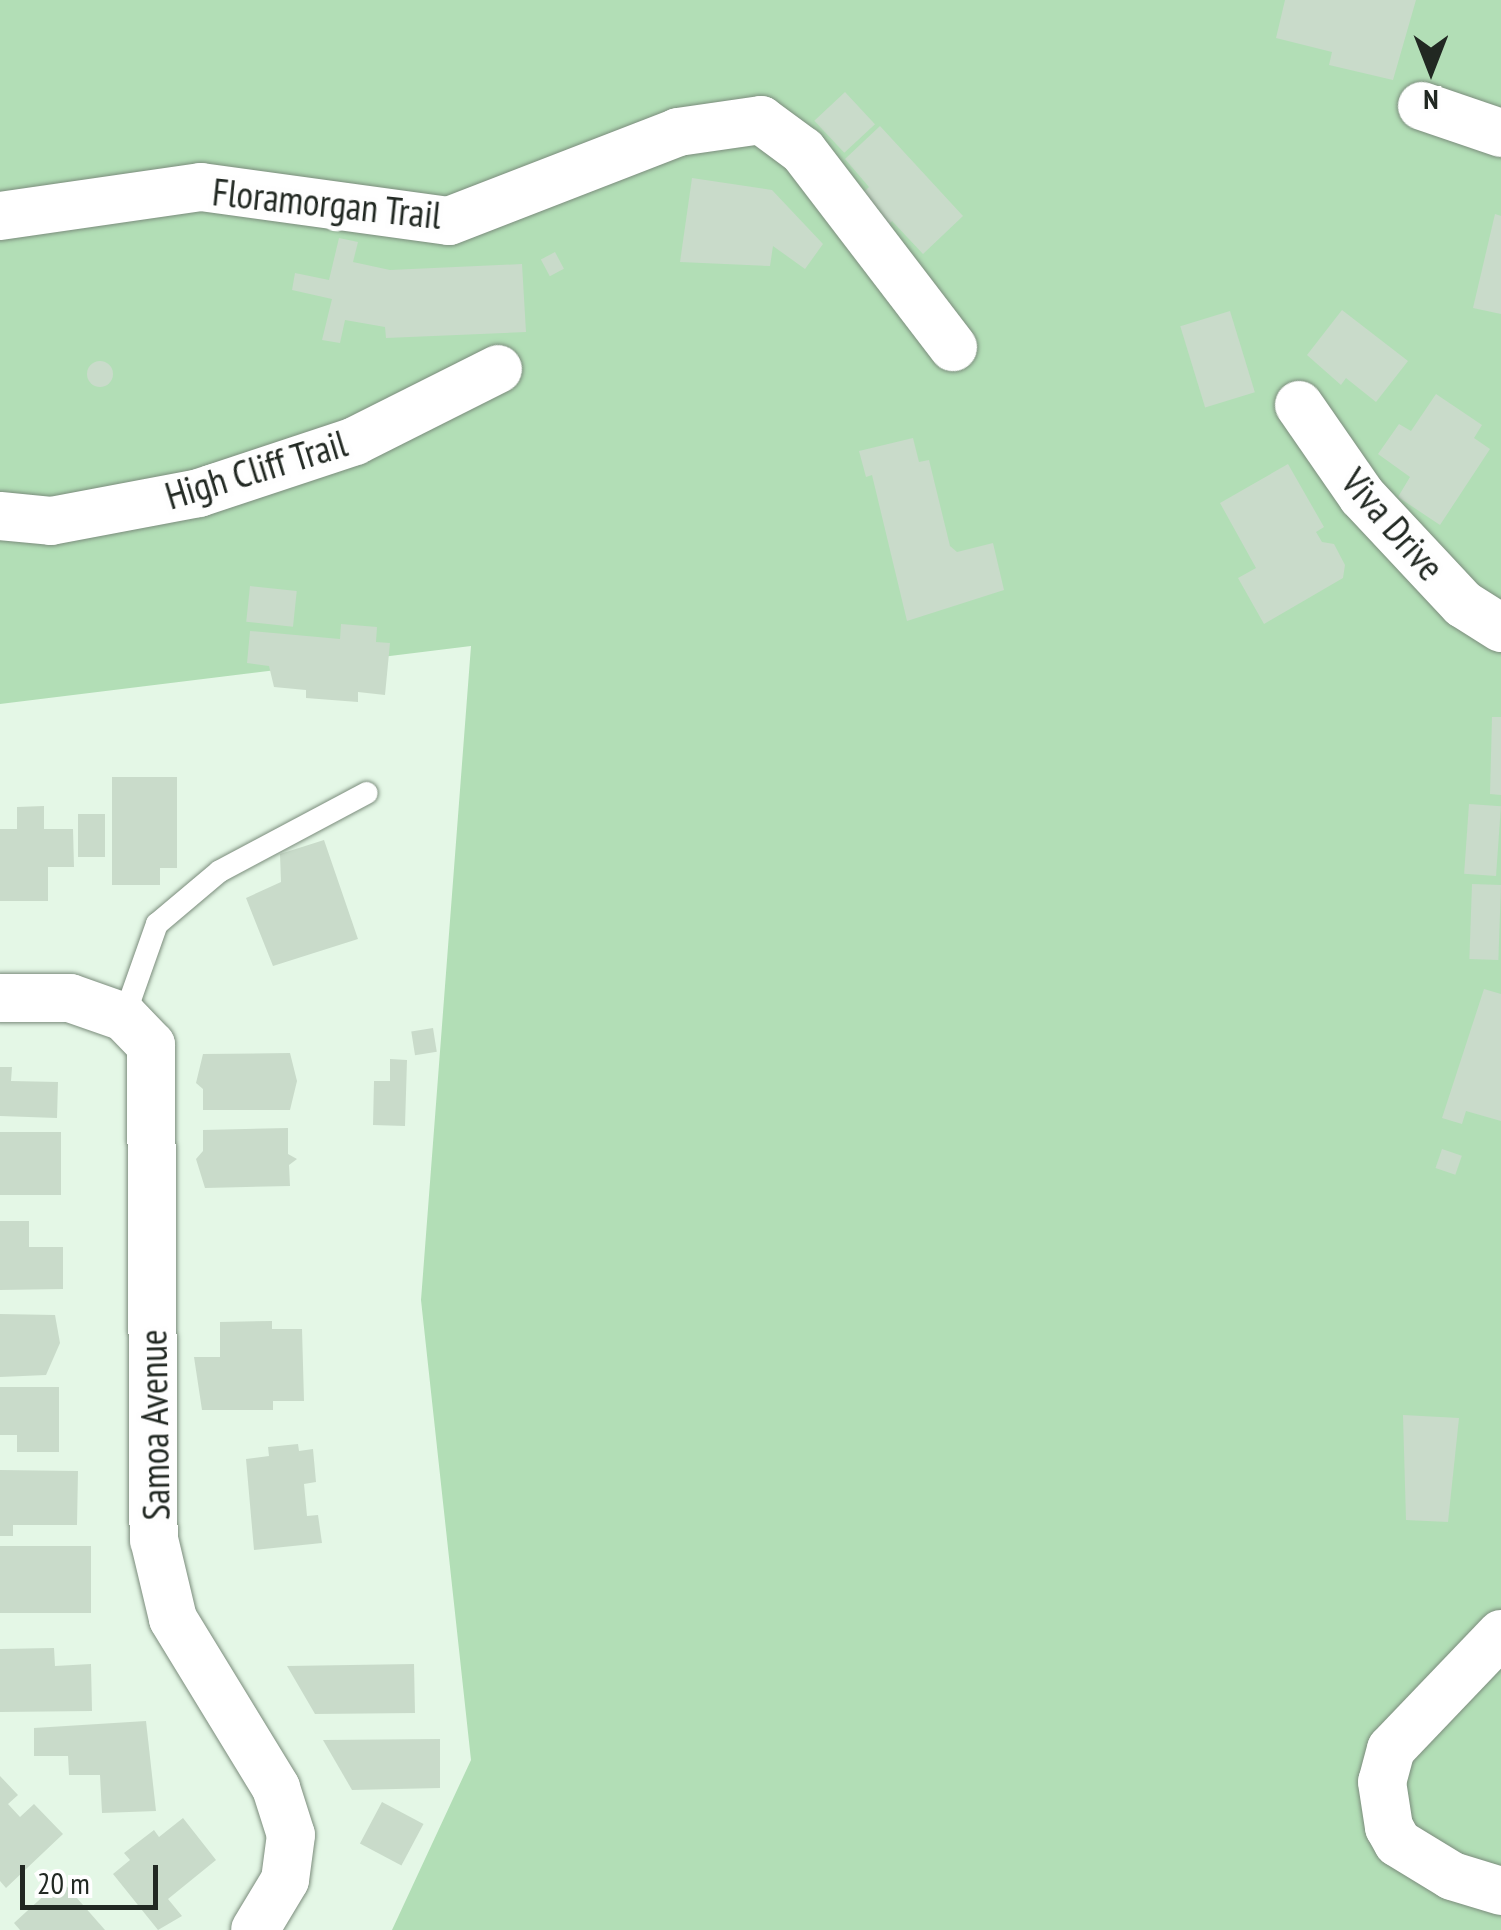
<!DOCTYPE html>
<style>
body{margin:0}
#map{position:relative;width:1501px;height:1930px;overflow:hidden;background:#e4f7e6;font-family:"PT Sans Narrow",sans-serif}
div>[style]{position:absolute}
.green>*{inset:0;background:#b2deb6}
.building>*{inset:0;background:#c9dbca;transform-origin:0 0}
.round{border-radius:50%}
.roads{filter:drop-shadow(0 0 2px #7b8c7c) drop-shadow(0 0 2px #7b8c7c)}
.lane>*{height:22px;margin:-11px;padding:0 11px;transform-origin:11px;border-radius:11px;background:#fff}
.street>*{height:48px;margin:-24px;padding:0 24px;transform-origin:24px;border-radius:24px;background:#fff}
span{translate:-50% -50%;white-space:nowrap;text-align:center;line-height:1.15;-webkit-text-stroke:10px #fefefe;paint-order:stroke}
.street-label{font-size:38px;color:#212822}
.north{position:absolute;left:1381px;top:20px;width:100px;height:100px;-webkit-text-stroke:8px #fefefe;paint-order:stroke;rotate:180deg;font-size:28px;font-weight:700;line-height:40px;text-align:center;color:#212822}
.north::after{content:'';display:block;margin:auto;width:35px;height:45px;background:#212822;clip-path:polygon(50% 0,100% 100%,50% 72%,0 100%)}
.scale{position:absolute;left:20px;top:1865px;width:138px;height:45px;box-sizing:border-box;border:5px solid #212822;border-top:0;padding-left:12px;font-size:30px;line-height:35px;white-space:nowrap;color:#212822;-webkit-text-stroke:8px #fefefe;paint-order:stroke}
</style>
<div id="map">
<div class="green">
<i style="clip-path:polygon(0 0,1501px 0,1501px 1930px,392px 1930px,471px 1760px,421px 1300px,471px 646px,0 704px)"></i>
</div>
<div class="building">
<i style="clip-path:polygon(1285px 0,1416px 0,1393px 80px,1329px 65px,1332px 52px,1276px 38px)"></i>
<i style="left:845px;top:92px;width:44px;height:42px;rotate:47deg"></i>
<i style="clip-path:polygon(880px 126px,963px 216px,923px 254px,892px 221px,883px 230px,873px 219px,881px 212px,863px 193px,869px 187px,845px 159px)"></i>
<i style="clip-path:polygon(692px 178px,772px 190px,823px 244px,805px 269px,773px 246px,770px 266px,680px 262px)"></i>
<i style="clip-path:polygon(1495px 214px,1501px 216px,1501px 314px,1473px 308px)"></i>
<i style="clip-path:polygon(339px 238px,358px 242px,353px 262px,390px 270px,522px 264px,526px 332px,386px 338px,385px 327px,345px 320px,340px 343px,322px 340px,332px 299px,292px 290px,295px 273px,329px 280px)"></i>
<i style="left:555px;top:252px;width:19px;height:16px;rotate:62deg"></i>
<i style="clip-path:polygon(1342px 310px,1408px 361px,1376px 402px,1346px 378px,1341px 385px,1307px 355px)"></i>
<i style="left:1230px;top:311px;width:85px;height:52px;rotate:73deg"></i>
<i class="round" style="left:87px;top:361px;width:26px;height:26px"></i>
<i style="clip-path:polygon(1436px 394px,1482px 425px,1474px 438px,1490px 449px,1440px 525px,1398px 497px,1410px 477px,1378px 454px,1399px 424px,1411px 431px)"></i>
<i style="clip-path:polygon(913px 438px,919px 462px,929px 460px,950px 546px,957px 552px,993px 543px,1004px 590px,907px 621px,872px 475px,866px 477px,859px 451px)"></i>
<i style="clip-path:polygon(1288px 464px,1324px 527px,1316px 532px,1322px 542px,1334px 544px,1345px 565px,1343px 578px,1264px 624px,1238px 578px,1256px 568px,1220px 503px)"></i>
<i style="left:250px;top:586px;width:47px;height:36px;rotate:6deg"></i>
<i style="clip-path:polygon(341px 624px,377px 627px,376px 642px,390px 643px,385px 695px,358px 692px,358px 702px,306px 698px,306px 690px,274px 687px,269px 666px,247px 663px,250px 631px,340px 639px)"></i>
<i style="clip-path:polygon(1492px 717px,1501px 717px,1501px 795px,1490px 794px)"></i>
<i style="clip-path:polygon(112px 777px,177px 777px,177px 868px,160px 868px,160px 885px,112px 885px)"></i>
<i style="left:1469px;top:804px;width:32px;height:70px;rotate:4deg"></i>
<i style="clip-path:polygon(44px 806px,44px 829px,73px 829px,74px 867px,48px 867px,48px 901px,0 901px,0 829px,17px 829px,17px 807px)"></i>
<i style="left:78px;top:814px;width:27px;height:43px"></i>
<i style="clip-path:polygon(324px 840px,358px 939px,273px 966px,246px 898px,281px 882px,280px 854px)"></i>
<i style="left:1472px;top:884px;width:29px;height:75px;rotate:2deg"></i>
<i style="clip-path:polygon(1484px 989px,1501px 994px,1501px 1121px,1466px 1111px,1462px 1124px,1442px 1118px)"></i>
<i style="left:433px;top:1028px;width:24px;height:22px;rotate:81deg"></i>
<i style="clip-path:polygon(290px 1053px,297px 1081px,290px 1110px,203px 1110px,203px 1089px,196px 1083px,203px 1054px)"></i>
<i style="clip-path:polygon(390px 1059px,407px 1060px,405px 1126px,373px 1125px,374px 1081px,390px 1081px)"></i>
<i style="clip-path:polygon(0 1067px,12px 1067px,11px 1081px,58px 1082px,57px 1118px,0 1116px)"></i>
<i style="clip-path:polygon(288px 1128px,288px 1154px,297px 1159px,289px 1165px,290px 1186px,205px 1188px,196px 1159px,203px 1151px,203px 1130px)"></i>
<i style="left:0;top:1132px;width:61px;height:63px"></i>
<i style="left:1442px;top:1149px;width:21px;height:20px;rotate:19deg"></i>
<i style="clip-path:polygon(0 1221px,29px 1221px,29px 1247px,63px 1247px,63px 1289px,0 1290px)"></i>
<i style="clip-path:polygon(0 1314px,55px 1315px,60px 1343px,46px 1375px,0 1377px)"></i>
<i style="clip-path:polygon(272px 1321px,272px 1329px,302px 1329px,304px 1401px,273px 1401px,273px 1410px,202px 1410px,194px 1357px,220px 1357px,220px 1322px)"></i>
<i style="clip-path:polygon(0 1387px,59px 1387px,59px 1452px,17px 1452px,17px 1435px,0 1435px)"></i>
<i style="clip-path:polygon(1403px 1415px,1459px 1418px,1448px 1522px,1406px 1520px)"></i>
<i style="clip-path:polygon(298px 1444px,299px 1451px,313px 1449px,316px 1482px,304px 1484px,307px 1516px,318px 1515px,322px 1543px,254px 1550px,246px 1459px,269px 1456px,268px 1447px)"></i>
<i style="clip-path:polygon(0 1470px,78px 1471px,77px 1525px,13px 1525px,13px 1536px,0 1536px)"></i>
<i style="left:0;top:1546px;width:91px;height:67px"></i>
<i style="clip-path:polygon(54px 1648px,55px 1666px,91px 1664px,92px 1711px,0 1712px,0 1649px)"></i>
<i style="clip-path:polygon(414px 1664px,415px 1713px,315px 1714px,287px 1666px)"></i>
<i style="clip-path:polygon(146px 1721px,156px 1811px,102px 1813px,100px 1775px,69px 1775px,68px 1756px,34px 1756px,34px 1728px)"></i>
<i style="clip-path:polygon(440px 1739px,440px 1788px,352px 1790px,323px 1740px)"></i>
<i style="clip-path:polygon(0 1776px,18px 1795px,8px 1804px,20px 1817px,34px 1804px,63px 1834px,6px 1888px,0 1881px)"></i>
<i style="left:382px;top:1802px;width:47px;height:47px;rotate:28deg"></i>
<i style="clip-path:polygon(183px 1818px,216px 1860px,168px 1899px,182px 1916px,158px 1930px,113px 1874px,130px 1860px,124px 1853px,154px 1830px,159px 1837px)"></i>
<i style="clip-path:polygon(61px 1880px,105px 1930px,20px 1930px,14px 1923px)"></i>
</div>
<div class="roads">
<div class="lane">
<i style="left:124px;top:1017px;width:99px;rotate:-70.5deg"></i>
<i style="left:157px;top:924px;width:82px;rotate:-40.1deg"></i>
<i style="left:220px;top:871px;width:166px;rotate:-28deg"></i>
</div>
<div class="street">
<i style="left:1422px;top:106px;width:83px;rotate:18.9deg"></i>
<i style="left:0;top:216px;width:203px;rotate:-8.2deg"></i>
<i style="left:201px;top:187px;width:250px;rotate:7.8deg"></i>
<i style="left:449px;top:221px;width:246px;rotate:-21.2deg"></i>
<i style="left:678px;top:132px;width:84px;rotate:-8.2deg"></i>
<i style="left:761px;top:120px;width:52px;rotate:36.4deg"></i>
<i style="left:803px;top:151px;width:247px;rotate:52.6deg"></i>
<i style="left:1299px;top:405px;width:111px;rotate:55.3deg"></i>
<i style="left:1362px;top:496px;width:148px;rotate:46.9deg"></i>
<i style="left:1463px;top:604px;width:45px;rotate:32.3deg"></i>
<i style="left:0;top:516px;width:51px;rotate:5.6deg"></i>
<i style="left:51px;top:521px;width:151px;rotate:-10.7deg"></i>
<i style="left:199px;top:493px;width:164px;rotate:-18.4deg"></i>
<i style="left:355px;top:441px;width:160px;rotate:-26.7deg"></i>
<i style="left:0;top:998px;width:70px"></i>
<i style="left:70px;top:998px;width:57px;rotate:19.4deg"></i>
<i style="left:124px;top:1017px;width:39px;rotate:46deg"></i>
<i style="left:151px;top:1045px;width:494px;rotate:89.7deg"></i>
<i style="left:154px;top:1539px;width:82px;rotate:76.6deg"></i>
<i style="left:173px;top:1619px;width:198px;rotate:58.6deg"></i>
<i style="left:276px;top:1788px;width:49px;rotate:72.3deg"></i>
<i style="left:291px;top:1835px;width:45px;rotate:97.6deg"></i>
<i style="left:285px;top:1880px;width:58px;rotate:121deg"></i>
<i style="left:1501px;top:1634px;width:159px;rotate:133.7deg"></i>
<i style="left:1391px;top:1749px;width:34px;rotate:105deg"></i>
<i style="left:1382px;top:1782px;width:46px;rotate:81.2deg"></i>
<i style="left:1389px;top:1827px;width:18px;rotate:61deg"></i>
<i style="left:1398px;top:1843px;width:63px;rotate:31.4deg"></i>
<i style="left:1452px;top:1876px;width:51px;rotate:17deg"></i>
</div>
</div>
<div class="street-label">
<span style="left:327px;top:203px;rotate:6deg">Floramorgan Trail</span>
<span style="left:256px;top:469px;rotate:-17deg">High Cliff Trail</span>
<span style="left:1393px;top:524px;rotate:49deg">Viva Drive</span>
<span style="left:154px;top:1425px;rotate:-91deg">Samoa Avenue</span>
</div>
<div class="north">N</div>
<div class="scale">20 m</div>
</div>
